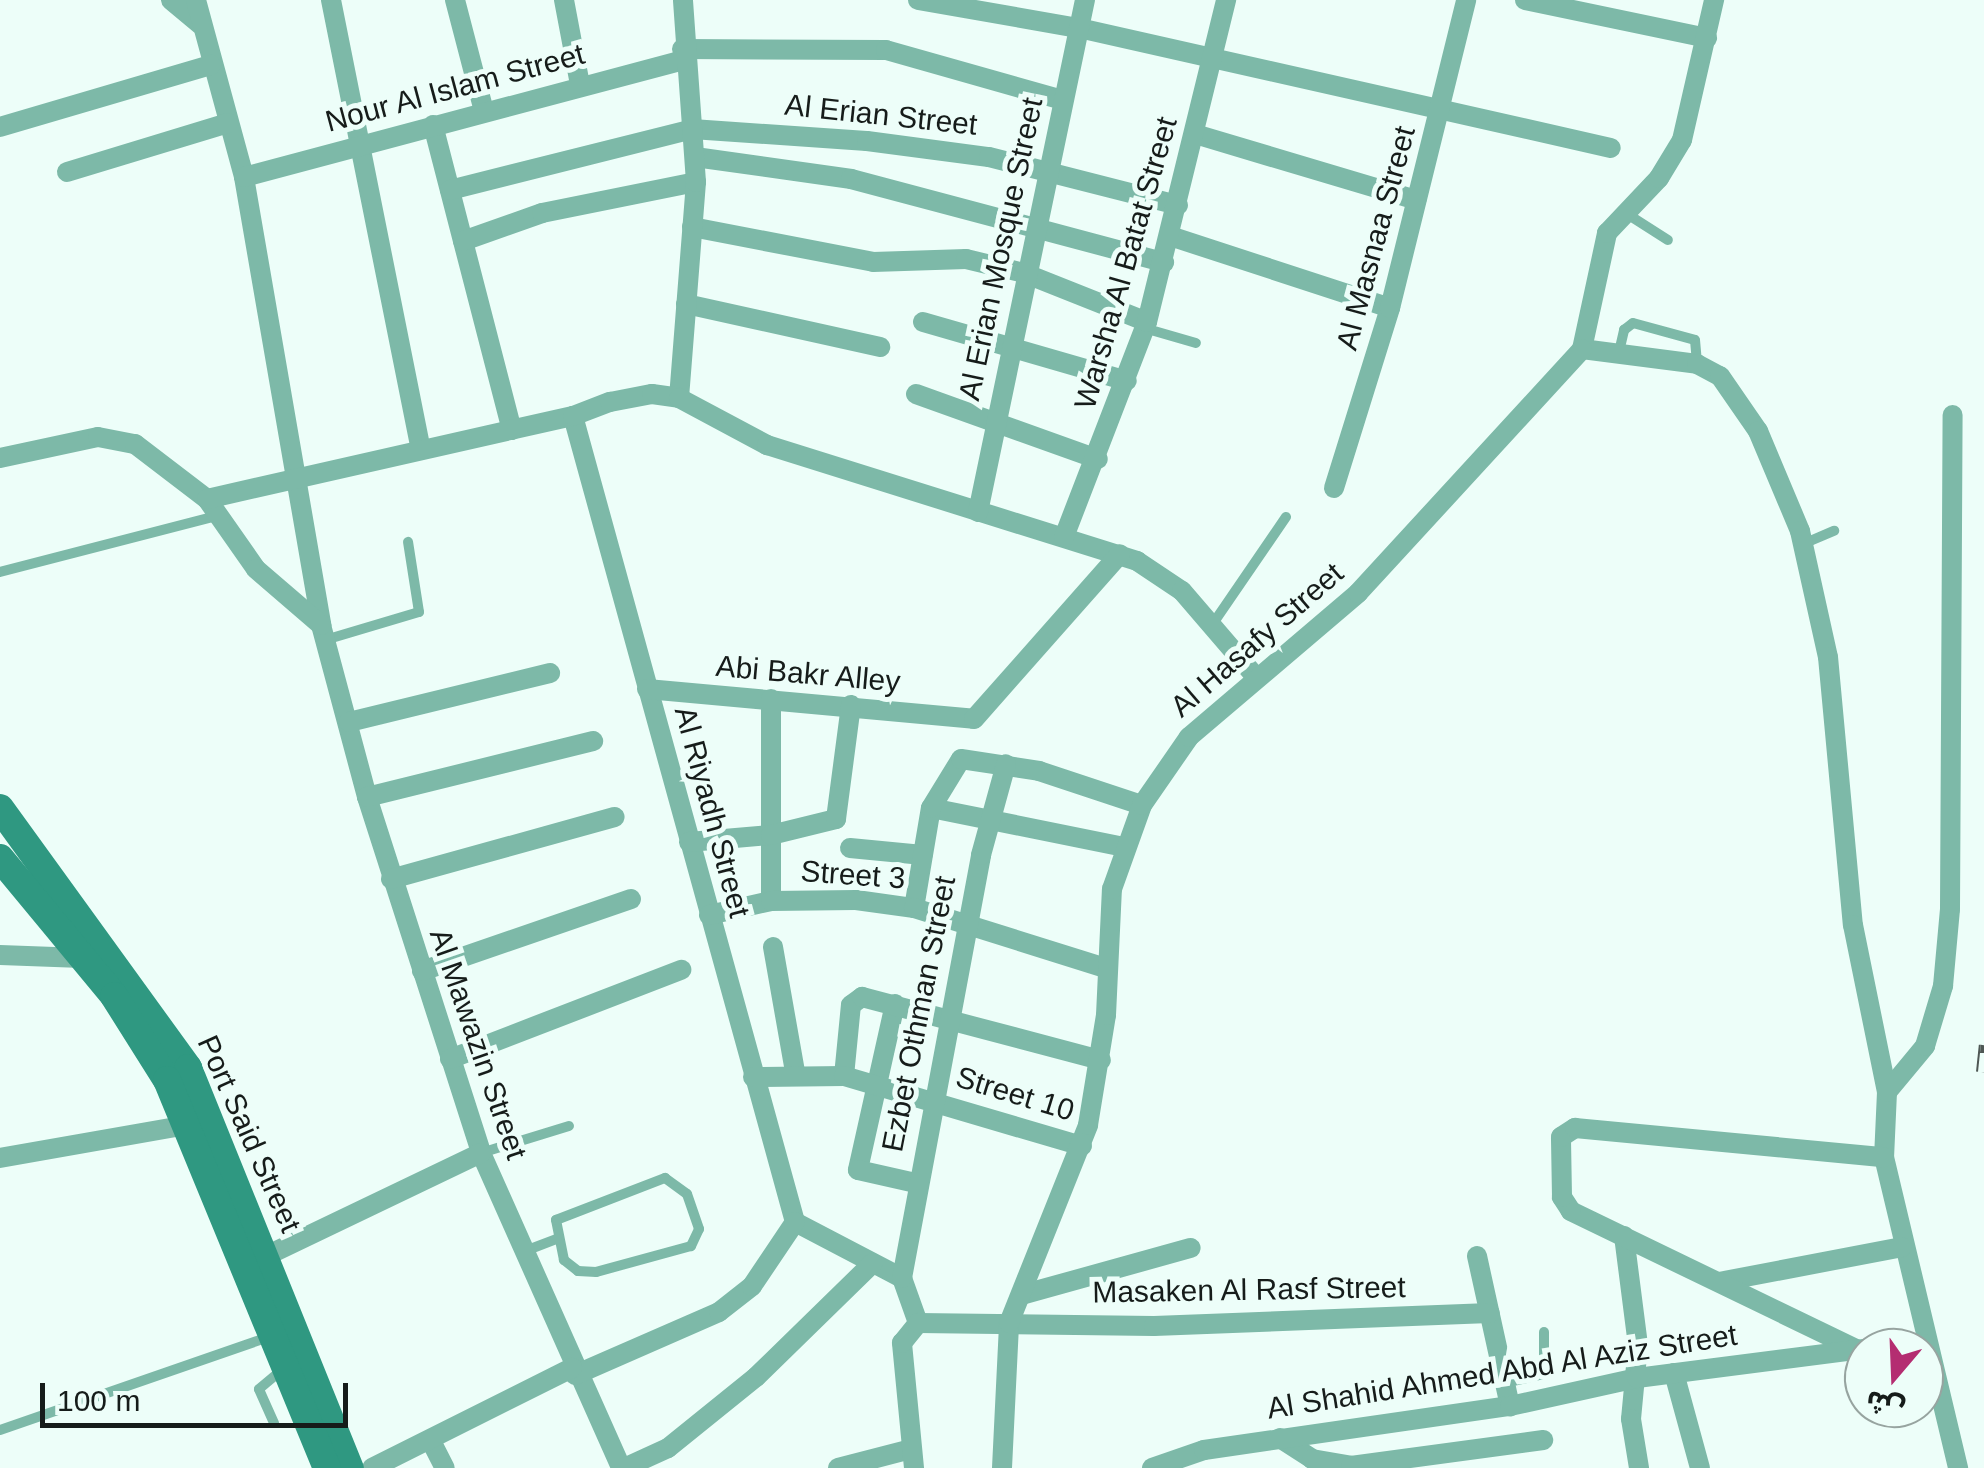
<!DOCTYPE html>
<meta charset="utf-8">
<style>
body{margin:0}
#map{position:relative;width:1984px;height:1468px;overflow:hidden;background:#edfef9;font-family:Helvetica,"Noto Sans Arabic",sans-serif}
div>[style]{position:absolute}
.lane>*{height:10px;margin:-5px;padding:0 5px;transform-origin:5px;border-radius:5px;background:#7db9a8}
.street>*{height:20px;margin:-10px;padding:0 10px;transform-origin:10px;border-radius:10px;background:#7db9a8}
.secondary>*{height:28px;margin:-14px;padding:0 14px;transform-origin:14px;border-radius:14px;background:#2f9881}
.rail>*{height:10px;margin-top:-5px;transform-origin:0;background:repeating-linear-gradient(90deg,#edfef9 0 19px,#4e5754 0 38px);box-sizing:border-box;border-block:2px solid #4e5754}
span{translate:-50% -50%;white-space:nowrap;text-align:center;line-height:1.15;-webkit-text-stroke:10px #edfef9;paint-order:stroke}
.street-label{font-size:30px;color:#161c1a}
.north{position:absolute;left:1844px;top:1328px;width:100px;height:100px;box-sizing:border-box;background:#edfef9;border:2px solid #97a4a0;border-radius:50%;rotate:199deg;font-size:28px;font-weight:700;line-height:40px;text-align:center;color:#161c1a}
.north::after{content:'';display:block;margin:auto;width:35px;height:45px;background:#b42d71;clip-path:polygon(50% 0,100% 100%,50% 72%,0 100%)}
.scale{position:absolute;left:40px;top:1383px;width:308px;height:45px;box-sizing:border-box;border:5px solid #161c1a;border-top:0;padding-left:12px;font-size:30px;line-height:35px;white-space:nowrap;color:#161c1a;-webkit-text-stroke:8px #edfef9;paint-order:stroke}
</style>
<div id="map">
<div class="lane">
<i style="left:1624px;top:212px;width:52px;rotate:32.5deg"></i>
<i style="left:1144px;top:328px;width:54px;rotate:16.1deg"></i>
<i style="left:1619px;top:352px;width:23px;rotate:-77deg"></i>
<i style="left:1624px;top:330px;width:11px;rotate:-38deg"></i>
<i style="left:1633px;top:323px;width:64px;rotate:15.3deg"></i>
<i style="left:1695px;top:340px;width:24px;rotate:85deg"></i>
<i style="left:1803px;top:544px;width:34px;rotate:-23deg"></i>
<i style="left:0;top:572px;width:227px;rotate:-14.5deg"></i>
<i style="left:1212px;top:625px;width:131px;rotate:-55.6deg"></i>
<i style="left:325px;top:640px;width:98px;rotate:-16.6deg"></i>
<i style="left:419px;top:612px;width:71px;rotate:-98.9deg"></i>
<i style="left:481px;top:1153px;width:92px;rotate:-17.1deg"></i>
<i style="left:665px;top:1178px;width:27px;rotate:36deg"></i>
<i style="left:687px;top:1194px;width:37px;rotate:71deg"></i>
<i style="left:699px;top:1229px;width:19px;rotate:115deg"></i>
<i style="left:691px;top:1246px;width:98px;rotate:164.7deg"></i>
<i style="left:596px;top:1272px;width:18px;rotate:-177deg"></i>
<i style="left:578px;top:1271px;width:18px;rotate:-142deg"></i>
<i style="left:564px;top:1260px;width:41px;rotate:-101.3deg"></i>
<i style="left:556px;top:1220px;width:117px;rotate:-21.1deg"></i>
<i style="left:525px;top:1251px;width:34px;rotate:-21deg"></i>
<i style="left:1505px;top:1383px;width:40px;rotate:-13deg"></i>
<i style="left:1544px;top:1374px;width:42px;rotate:-90deg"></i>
<i style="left:274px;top:1423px;width:37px;rotate:-114deg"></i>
<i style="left:259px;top:1389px;width:30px;rotate:-40deg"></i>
<i style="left:0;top:1430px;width:288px;rotate:-19.1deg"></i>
</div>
<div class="street">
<i style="left:171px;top:0;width:38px;rotate:40deg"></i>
<i style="left:196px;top:0;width:183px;rotate:74.8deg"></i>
<i style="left:244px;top:177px;width:455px;rotate:80.2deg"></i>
<i style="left:321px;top:625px;width:178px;rotate:75deg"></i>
<i style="left:367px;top:797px;width:374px;rotate:72.2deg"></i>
<i style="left:481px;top:1153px;width:345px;rotate:66deg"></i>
<i style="left:331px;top:0;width:458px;rotate:78.7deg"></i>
<i style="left:455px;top:0;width:115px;rotate:75.4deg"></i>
<i style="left:564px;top:0;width:86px;rotate:79.3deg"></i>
<i style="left:918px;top:0;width:163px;rotate:9.9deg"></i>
<i style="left:1079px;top:28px;width:545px;rotate:12.71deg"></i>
<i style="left:1525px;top:0;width:186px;rotate:11.8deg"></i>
<i style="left:682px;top:49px;width:204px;rotate:0.3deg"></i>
<i style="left:886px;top:50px;width:184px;rotate:15.8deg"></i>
<i style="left:433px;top:125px;width:315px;rotate:75.5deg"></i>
<i style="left:0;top:127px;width:220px;rotate:-16.4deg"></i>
<i style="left:1195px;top:134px;width:231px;rotate:16.6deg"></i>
<i style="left:695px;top:157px;width:158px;rotate:8deg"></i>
<i style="left:851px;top:179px;width:324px;rotate:14.9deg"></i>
<i style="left:67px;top:172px;width:168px;rotate:-16.9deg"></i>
<i style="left:244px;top:177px;width:454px;rotate:-14.9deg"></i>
<i style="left:450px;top:190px;width:250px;rotate:-14.1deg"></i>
<i style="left:692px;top:129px;width:175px;rotate:3.9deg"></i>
<i style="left:867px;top:141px;width:123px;rotate:7.5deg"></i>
<i style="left:989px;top:157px;width:195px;rotate:14.3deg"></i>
<i style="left:692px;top:227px;width:184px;rotate:10.9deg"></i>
<i style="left:873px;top:262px;width:93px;rotate:-1.8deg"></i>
<i style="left:966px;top:259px;width:60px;rotate:13.6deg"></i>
<i style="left:1024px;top:273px;width:132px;rotate:21.7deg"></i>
<i style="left:1170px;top:236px;width:231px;rotate:18.1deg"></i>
<i style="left:463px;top:241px;width:84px;rotate:-19.5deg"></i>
<i style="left:542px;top:213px;width:157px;rotate:-11.4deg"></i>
<i style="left:686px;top:304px;width:199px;rotate:12.5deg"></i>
<i style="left:923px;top:322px;width:212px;rotate:16.1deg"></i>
<i style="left:1582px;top:349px;width:116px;rotate:7.4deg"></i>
<i style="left:1697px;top:364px;width:26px;rotate:28deg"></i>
<i style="left:1720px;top:376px;width:67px;rotate:55.4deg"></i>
<i style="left:1758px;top:431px;width:108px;rotate:67.2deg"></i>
<i style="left:1800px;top:531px;width:129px;rotate:77.5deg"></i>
<i style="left:1828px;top:657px;width:269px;rotate:84.7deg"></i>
<i style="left:1853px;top:925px;width:170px;rotate:78.5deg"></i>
<i style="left:1887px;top:1092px;width:65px;rotate:92.6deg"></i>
<i style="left:1884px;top:1157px;width:320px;rotate:76.6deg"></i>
<i style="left:1582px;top:349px;width:119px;rotate:-77.8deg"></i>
<i style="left:1607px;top:233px;width:76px;rotate:-46.6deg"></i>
<i style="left:1659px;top:178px;width:44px;rotate:-58.8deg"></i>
<i style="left:1682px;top:140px;width:144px;rotate:-77.1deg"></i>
<i style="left:916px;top:394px;width:193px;rotate:19.7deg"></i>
<i style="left:679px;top:398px;width:217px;rotate:-85.5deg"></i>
<i style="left:696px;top:182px;width:182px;rotate:-94.1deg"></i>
<i style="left:573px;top:416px;width:836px;rotate:74.6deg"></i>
<i style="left:0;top:458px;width:100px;rotate:-12.1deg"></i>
<i style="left:98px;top:437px;width:38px;rotate:11deg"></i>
<i style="left:135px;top:444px;width:91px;rotate:37.4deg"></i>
<i style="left:207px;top:499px;width:85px;rotate:55deg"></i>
<i style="left:256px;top:569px;width:86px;rotate:40.7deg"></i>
<i style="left:1334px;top:488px;width:189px;rotate:-72.7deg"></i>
<i style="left:1390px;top:308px;width:317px;rotate:-76.1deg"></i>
<i style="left:207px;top:499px;width:375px;rotate:-12.8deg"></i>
<i style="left:573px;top:416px;width:40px;rotate:-21deg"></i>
<i style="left:610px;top:402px;width:43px;rotate:-10.8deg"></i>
<i style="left:652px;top:394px;width:27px;rotate:8deg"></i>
<i style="left:679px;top:398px;width:100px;rotate:28.1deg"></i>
<i style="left:767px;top:445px;width:388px;rotate:17.4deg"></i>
<i style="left:1137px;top:561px;width:54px;rotate:33.7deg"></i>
<i style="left:1182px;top:591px;width:112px;rotate:49.3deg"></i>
<i style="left:978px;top:512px;width:523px;rotate:-78.2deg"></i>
<i style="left:1064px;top:537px;width:230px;rotate:-68.9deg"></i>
<i style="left:1147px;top:322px;width:332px;rotate:-76.2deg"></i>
<i style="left:647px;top:689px;width:328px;rotate:5.2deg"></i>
<i style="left:974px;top:719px;width:220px;rotate:-48.5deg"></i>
<i style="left:771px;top:699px;width:202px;rotate:90deg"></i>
<i style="left:349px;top:722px;width:207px;rotate:-13.7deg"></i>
<i style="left:367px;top:797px;width:233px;rotate:-13.9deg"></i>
<i style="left:931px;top:808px;width:197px;rotate:11.4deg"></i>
<i style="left:689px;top:842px;width:82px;rotate:-4.9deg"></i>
<i style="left:771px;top:835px;width:67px;rotate:-13.8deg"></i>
<i style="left:836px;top:819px;width:115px;rotate:-82.5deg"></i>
<i style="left:850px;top:848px;width:73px;rotate:5.5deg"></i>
<i style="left:391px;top:879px;width:232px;rotate:-15.5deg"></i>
<i style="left:914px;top:908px;width:101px;rotate:-80.4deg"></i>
<i style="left:931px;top:808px;width:57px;rotate:-58.5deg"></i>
<i style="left:961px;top:759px;width:79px;rotate:8.7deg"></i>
<i style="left:1039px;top:771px;width:108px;rotate:18.3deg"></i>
<i style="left:709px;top:915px;width:64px;rotate:-12.7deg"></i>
<i style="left:771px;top:901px;width:85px;rotate:-0.7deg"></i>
<i style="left:856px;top:900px;width:59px;rotate:7.9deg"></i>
<i style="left:914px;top:908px;width:201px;rotate:17.4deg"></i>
<i style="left:773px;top:947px;width:127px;rotate:80deg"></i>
<i style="left:0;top:955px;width:82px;rotate:2.1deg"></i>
<i style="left:422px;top:971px;width:221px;rotate:-19deg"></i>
<i style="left:895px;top:1004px;width:170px;rotate:102.6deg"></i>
<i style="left:858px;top:1170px;width:58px;rotate:12.8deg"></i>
<i style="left:450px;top:1059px;width:248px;rotate:-21.1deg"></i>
<i style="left:844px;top:1076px;width:71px;rotate:-84.4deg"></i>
<i style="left:851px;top:1005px;width:14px;rotate:-36deg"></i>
<i style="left:862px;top:997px;width:247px;rotate:14.8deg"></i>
<i style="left:753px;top:1077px;width:91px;rotate:-0.6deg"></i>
<i style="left:844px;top:1076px;width:248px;rotate:16.4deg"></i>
<i style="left:1887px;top:1092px;width:60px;rotate:-50.4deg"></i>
<i style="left:1925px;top:1046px;width:63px;rotate:-73.3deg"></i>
<i style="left:1943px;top:986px;width:77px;rotate:-84.8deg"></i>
<i style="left:1950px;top:909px;width:494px;rotate:-89.7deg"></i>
<i style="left:0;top:1158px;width:190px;rotate:-10deg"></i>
<i style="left:795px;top:1222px;width:121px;rotate:27.6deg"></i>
<i style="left:902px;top:1278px;width:48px;rotate:70.4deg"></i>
<i style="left:1624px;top:1236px;width:110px;rotate:82.7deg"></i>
<i style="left:1638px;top:1345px;width:74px;rotate:95.4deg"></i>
<i style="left:1631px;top:1419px;width:50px;rotate:80.7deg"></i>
<i style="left:268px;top:1255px;width:236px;rotate:-25.6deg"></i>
<i style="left:1477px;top:1256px;width:154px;rotate:77.6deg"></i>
<i style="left:902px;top:1278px;width:430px;rotate:-79.4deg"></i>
<i style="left:981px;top:855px;width:94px;rotate:-74.6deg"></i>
<i style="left:1719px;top:1282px;width:186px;rotate:-10.8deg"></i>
<i style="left:1021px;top:1295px;width:176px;rotate:-15.5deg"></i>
<i style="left:1872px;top:1348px;width:52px;rotate:-4.4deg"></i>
<i style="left:1856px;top:1349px;width:317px;rotate:-154.2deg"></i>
<i style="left:1571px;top:1211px;width:17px;rotate:-123deg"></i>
<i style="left:1562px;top:1197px;width:60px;rotate:-91deg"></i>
<i style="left:1561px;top:1137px;width:17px;rotate:-33deg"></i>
<i style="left:1575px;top:1128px;width:310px;rotate:5.4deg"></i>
<i style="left:1674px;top:1373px;width:98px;rotate:74.7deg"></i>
<i style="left:575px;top:1375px;width:157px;rotate:-23.6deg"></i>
<i style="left:719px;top:1312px;width:42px;rotate:-38.2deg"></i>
<i style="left:752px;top:1286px;width:77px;rotate:-56.1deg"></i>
<i style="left:1280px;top:1438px;width:38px;rotate:33deg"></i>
<i style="left:1312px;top:1459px;width:40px;rotate:10deg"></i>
<i style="left:1351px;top:1466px;width:194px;rotate:-7.7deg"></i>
<i style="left:431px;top:1441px;width:30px;rotate:63deg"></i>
<i style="left:372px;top:1468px;width:224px;rotate:-26.6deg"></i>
<i style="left:624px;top:1468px;width:48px;rotate:-24.4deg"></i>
<i style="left:668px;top:1448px;width:113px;rotate:-38.9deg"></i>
<i style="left:756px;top:1377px;width:163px;rotate:-44.3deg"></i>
<i style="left:838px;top:1468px;width:75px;rotate:-14.6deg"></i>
<i style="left:914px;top:1468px;width:126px;rotate:-95.5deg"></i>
<i style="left:902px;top:1343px;width:26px;rotate:-51deg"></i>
<i style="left:918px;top:1323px;width:236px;rotate:0.7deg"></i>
<i style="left:1154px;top:1326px;width:336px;rotate:-2.2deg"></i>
<i style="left:1002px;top:1468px;width:145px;rotate:-87.2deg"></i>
<i style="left:1009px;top:1323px;width:213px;rotate:-68.2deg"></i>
<i style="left:1088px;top:1125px;width:111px;rotate:-80.7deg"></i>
<i style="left:1106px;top:1015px;width:126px;rotate:-87.3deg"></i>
<i style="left:1112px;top:889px;width:89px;rotate:-70.3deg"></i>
<i style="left:1142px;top:805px;width:83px;rotate:-55.3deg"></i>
<i style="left:1189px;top:737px;width:222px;rotate:-40.4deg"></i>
<i style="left:1358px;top:593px;width:331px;rotate:-47.4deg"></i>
<i style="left:1152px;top:1468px;width:55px;rotate:-19.1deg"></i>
<i style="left:1204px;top:1450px;width:309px;rotate:-8.2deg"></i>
<i style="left:1510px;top:1406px;width:130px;rotate:-12.4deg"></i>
<i style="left:1637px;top:1378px;width:229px;rotate:-7.3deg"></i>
</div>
<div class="secondary">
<i style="left:0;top:808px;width:321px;rotate:54.1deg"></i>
<i style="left:188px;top:1068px;width:432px;rotate:68deg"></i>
<i style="left:0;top:858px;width:179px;rotate:50.4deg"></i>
<i style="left:114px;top:996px;width:99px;rotate:57.8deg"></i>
<i style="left:167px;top:1080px;width:420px;rotate:67.6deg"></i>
</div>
<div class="rail">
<i style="left:1981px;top:1072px;width:27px;rotate:-84deg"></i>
</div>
<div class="street-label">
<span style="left:455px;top:88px;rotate:-15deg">Nour Al Islam Street</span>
<span style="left:881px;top:115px;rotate:6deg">Al Erian Street</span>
<span style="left:1376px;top:238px;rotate:-75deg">Al Masnaa Street</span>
<span style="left:1001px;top:249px;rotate:-78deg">Al Erian Mosque Street</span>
<span style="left:1126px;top:263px;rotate:-74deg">Warsha Al Batat Street</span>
<span style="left:1257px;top:640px;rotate:-41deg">Al Hasafy Street</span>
<span style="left:808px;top:674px;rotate:5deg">Abi Bakr Alley</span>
<span style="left:712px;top:812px;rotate:75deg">Al Riyadh Street</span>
<span style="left:853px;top:875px;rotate:4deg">Street 3</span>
<span style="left:919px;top:1014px;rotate:-79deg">Ezbet Othman Street</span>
<span style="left:478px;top:1044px;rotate:71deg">Al Mawazin Street</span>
<span style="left:1015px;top:1094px;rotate:17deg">Street 10</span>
<span style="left:249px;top:1134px;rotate:66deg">Port Said Street</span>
<span style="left:1249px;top:1290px;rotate:-1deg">Masaken Al Rasf Street</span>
<span style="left:1502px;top:1372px;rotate:-9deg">Al Shahid Ahmed Abd Al Aziz Street</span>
</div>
<div class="north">ش</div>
<div class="scale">100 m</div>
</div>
